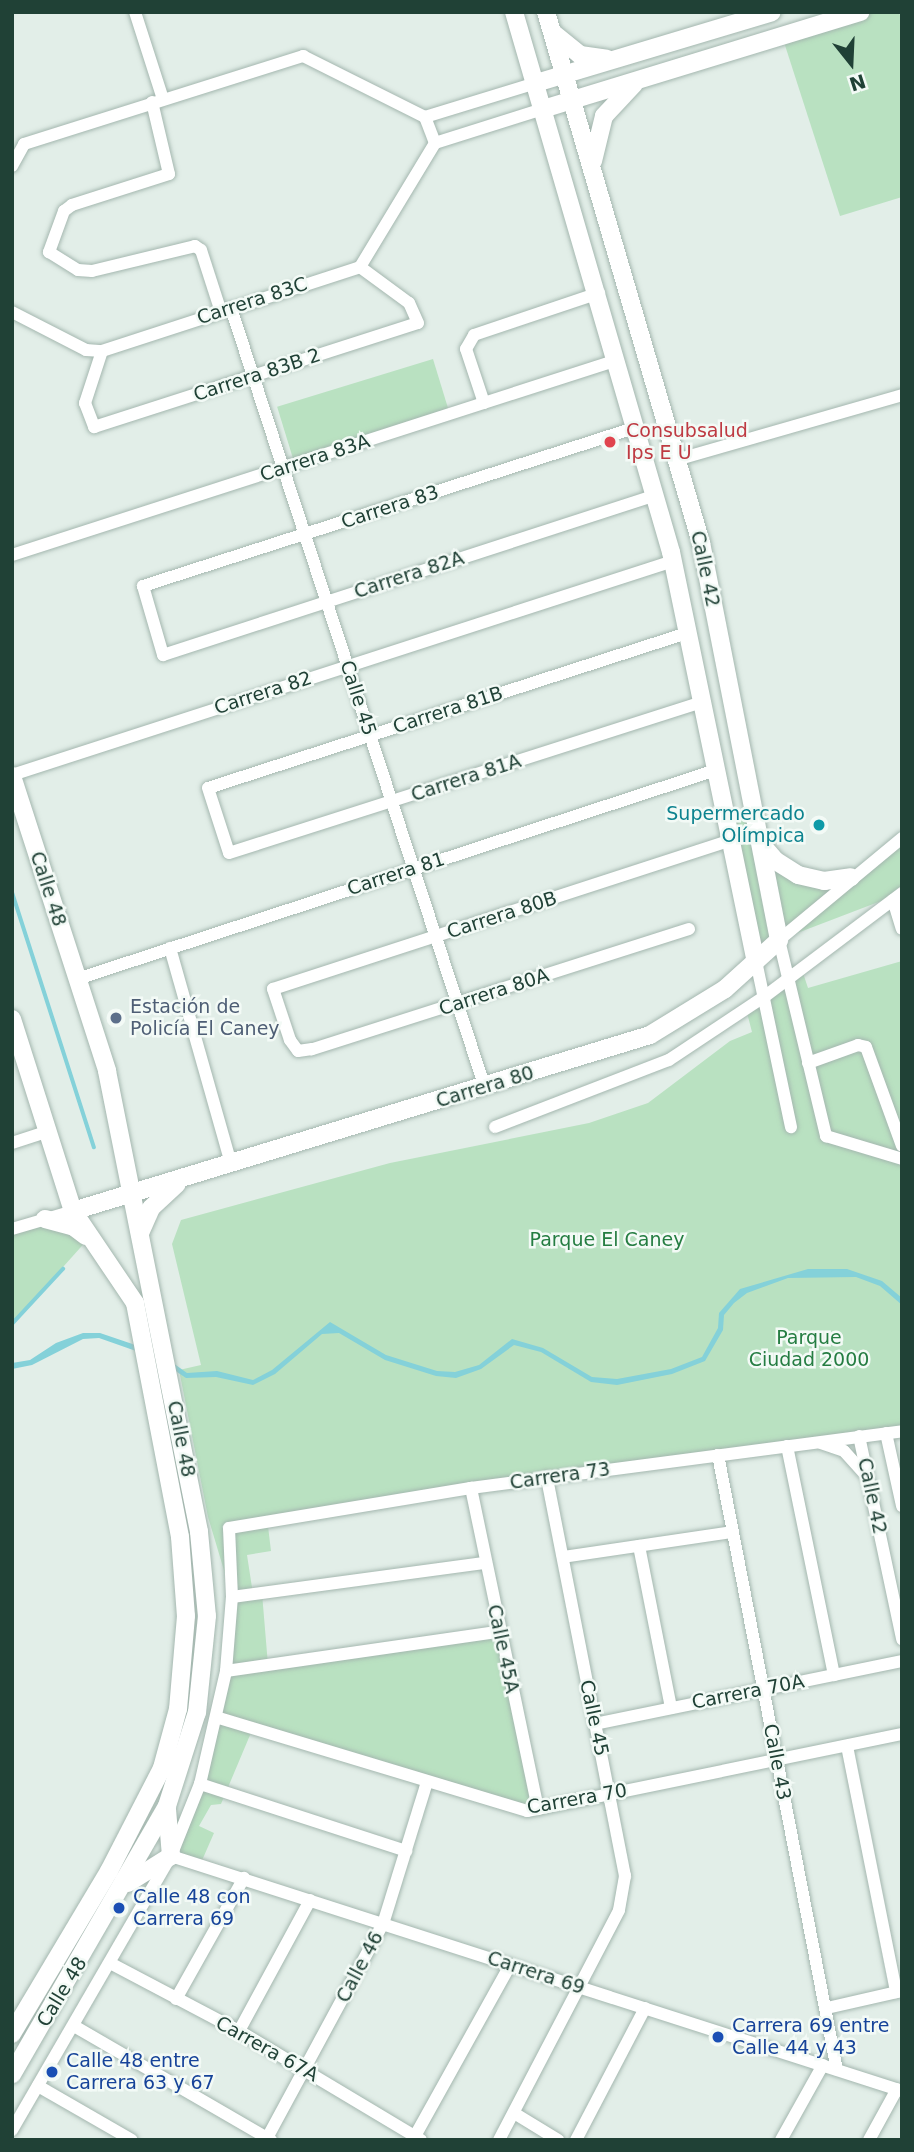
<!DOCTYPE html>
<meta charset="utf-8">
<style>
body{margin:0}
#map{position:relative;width:914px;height:2152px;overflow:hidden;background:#e2eee8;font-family:"DejaVu Sans",sans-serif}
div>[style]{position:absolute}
.green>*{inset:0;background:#b9e1c1;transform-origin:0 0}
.water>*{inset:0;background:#84d1d9}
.stream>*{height:3.5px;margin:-1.75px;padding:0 1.75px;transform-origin:1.75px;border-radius:1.75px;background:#84d1d9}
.roads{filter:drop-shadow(0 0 2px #a4b7af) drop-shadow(0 0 2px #a4b7af)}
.street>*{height:12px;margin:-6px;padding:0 6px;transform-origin:6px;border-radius:6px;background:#fff}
.secondary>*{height:18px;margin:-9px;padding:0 9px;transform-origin:9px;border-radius:9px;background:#fff}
.dots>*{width:19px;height:19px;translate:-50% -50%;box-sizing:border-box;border:4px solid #f3faf6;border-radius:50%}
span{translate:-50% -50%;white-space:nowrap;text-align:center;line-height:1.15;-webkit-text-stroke:5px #f3faf6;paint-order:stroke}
.street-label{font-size:19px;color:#204136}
.health-label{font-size:19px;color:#be3a42}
.left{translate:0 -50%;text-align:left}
.culture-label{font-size:19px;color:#0d838f}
.right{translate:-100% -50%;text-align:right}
.service-label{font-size:19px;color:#4e5e75}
.park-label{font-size:19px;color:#257d42}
.transit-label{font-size:19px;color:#164399}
.frame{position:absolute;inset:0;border:14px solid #204136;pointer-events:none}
.north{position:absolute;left:816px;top:28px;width:70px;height:70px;-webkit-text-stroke:5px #f3faf6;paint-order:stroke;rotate:162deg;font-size:19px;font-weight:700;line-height:28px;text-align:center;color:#204136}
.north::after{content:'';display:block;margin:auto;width:24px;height:32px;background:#204136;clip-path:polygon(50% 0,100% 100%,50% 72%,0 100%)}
</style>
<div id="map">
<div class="green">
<i style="clip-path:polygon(860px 12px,899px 12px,902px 22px,902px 197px,840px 216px,782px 36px)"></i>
<i style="left:433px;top:359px;width:58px;height:163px;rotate:73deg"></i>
<i style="clip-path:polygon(753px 813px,759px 841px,798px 875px,851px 877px,902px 838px,902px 893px,779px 940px,756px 961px,727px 819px)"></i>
<i style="clip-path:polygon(902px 961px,902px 1431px,267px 1518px,271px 1551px,247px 1555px,253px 1594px,262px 1593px,268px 1665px,498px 1632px,538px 1809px,253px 1728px,221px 1804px,211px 1805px,199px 1826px,214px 1833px,200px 1865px,171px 1856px,219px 1718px,232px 1597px,208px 1517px,179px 1370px,201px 1365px,172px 1244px,181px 1220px,390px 1163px,589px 1123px,648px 1103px,730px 1041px,752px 1032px,746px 1009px,801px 967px,808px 988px)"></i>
<i style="clip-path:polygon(45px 1219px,89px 1238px,12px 1324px,12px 1229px)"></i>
</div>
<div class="water">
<i style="clip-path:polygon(808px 1269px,847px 1269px,882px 1281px,902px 1298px,902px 1305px,880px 1286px,856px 1277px,788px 1278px,747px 1293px,734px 1303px,724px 1315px,723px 1330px,705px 1361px,672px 1374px,617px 1385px,591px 1382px,541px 1352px,514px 1345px,481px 1369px,456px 1378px,436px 1376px,385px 1360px,339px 1333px,322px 1334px,275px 1374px,253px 1385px,216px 1377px,186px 1378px,156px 1358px,99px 1338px,83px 1339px,32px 1365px,12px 1369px,12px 1363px,30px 1360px,56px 1343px,83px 1333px,100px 1333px,159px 1353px,187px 1373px,217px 1371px,253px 1380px,272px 1370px,330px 1322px,386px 1355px,437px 1371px,455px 1372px,479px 1365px,512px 1339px,543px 1348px,592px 1377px,617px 1379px,671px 1369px,702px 1357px,718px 1328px,719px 1313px,740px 1289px)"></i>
</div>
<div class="stream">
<i style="left:12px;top:891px;width:269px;rotate:72.2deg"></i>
<i style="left:12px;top:1324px;width:75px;rotate:-47.2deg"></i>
</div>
<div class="roads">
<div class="street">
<i style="left:135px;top:12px;width:91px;rotate:72.2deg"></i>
<i style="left:152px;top:102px;width:74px;rotate:76.7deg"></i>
<i style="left:169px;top:174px;width:102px;rotate:162.3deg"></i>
<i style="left:72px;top:205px;width:10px;rotate:143deg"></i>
<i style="left:64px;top:211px;width:44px;rotate:110.1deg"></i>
<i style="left:49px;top:252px;width:34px;rotate:32deg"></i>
<i style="left:78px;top:270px;width:14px;rotate:4deg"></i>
<i style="left:92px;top:271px;width:106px;rotate:-13.6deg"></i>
<i style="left:195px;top:246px;width:7px;rotate:34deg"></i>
<i style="left:201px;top:250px;width:65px;rotate:72.1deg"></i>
<i style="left:435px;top:143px;width:113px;rotate:-17.5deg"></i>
<i style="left:12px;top:166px;width:25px;rotate:-61deg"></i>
<i style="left:24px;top:144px;width:293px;rotate:-17.5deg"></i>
<i style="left:303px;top:56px;width:136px;rotate:26.6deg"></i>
<i style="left:425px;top:117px;width:116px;rotate:-17deg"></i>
<i style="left:231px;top:308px;width:820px;rotate:71.96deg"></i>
<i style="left:12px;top:312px;width:83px;rotate:27.2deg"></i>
<i style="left:86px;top:350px;width:16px;rotate:4deg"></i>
<i style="left:102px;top:351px;width:271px;rotate:-18deg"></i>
<i style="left:360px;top:267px;width:145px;rotate:-58.8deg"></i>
<i style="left:435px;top:143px;width:28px;rotate:-111deg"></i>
<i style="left:102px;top:351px;width:55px;rotate:108.1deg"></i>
<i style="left:85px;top:403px;width:26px;rotate:69deg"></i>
<i style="left:94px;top:427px;width:340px;rotate:-17.8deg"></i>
<i style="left:418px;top:323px;width:22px;rotate:-114deg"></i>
<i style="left:409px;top:303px;width:61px;rotate:-143.7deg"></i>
<i style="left:484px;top:403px;width:57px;rotate:-108.4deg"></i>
<i style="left:466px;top:349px;width:16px;rotate:-60deg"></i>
<i style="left:474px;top:335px;width:132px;rotate:-18.6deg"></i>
<i style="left:637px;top:427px;width:519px;rotate:162.16deg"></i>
<i style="left:143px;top:586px;width:72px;rotate:73.8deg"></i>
<i style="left:163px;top:655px;width:518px;rotate:-17.98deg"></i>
<i style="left:679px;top:459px;width:232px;rotate:-16deg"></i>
<i style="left:12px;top:555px;width:636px;rotate:-17.86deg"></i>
<i style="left:687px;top:633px;width:503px;rotate:162.07deg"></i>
<i style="left:208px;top:788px;width:68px;rotate:72.1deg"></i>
<i style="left:229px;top:853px;width:497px;rotate:-17.7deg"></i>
<i style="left:12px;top:775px;width:695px;rotate:-17.94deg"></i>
<i style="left:902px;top:838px;width:160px;rotate:140.3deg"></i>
<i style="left:779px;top:940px;width:202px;rotate:76.5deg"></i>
<i style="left:826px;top:1136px;width:79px;rotate:16.8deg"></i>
<i style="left:893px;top:900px;width:30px;rotate:73deg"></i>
<i style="left:689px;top:929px;width:396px;rotate:162.3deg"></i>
<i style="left:312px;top:1049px;width:14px;rotate:172deg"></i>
<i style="left:298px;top:1051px;width:14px;rotate:-126deg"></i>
<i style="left:290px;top:1040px;width:54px;rotate:-108.4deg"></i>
<i style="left:273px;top:989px;width:482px;rotate:-18deg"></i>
<i style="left:170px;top:948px;width:224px;rotate:74.2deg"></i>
<i style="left:756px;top:961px;width:170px;rotate:78.1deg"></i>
<i style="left:77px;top:979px;width:672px;rotate:-18.11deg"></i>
<i style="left:808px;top:1063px;width:53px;rotate:-19.8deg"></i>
<i style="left:858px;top:1045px;width:8px;rotate:14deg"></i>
<i style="left:866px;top:1047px;width:105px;rotate:70deg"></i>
<i style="left:495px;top:1127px;width:186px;rotate:-21.1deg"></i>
<i style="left:669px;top:1060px;width:114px;rotate:-33.6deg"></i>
<i style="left:764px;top:997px;width:173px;rotate:-37deg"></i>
<i style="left:12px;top:1143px;width:38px;rotate:-18deg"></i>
<i style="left:12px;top:1229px;width:64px;rotate:-16.4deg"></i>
<i style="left:886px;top:1433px;width:75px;rotate:77.6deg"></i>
<i style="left:859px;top:1436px;width:208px;rotate:78deg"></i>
<i style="left:821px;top:1443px;width:24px;rotate:19deg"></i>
<i style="left:844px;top:1451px;width:31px;rotate:48deg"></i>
<i style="left:787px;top:1446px;width:234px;rotate:78.4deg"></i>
<i style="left:718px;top:1455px;width:626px;rotate:79.05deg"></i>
<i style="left:471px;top:1488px;width:328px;rotate:78.2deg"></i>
<i style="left:639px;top:1546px;width:165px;rotate:78.8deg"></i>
<i style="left:563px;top:1557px;width:171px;rotate:-8.4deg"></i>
<i style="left:232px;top:1597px;width:254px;rotate:-7.7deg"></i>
<i style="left:226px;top:1671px;width:275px;rotate:-8.2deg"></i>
<i style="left:219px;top:1718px;width:322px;rotate:16.8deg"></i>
<i style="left:527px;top:1811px;width:383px;rotate:-11.6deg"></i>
<i style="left:595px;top:1724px;width:313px;rotate:-11.6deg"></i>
<i style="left:847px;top:1746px;width:251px;rotate:78.7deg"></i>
<i style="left:200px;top:1784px;width:217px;rotate:18deg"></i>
<i style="left:171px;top:1856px;width:768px;rotate:17.82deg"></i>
<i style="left:110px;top:1963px;width:146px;rotate:27.8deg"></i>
<i style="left:239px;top:2031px;width:212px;rotate:30.9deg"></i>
<i style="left:176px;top:1999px;width:139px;rotate:-60.7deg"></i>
<i style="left:827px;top:2008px;width:76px;rotate:-12.9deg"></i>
<i style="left:74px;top:2026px;width:228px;rotate:30.1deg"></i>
<i style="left:239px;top:2031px;width:149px;rotate:-61.5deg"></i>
<i style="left:38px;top:2086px;width:108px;rotate:29.9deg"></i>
<i style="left:514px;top:2113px;width:52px;rotate:31.5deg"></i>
<i style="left:12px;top:2130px;width:317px;rotate:-59.9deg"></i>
<i style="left:171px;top:1856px;width:78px;rotate:-68.1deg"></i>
<i style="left:200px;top:1784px;width:116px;rotate:-77deg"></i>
<i style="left:226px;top:1671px;width:74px;rotate:-85.4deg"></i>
<i style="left:232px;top:1597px;width:69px;rotate:-92.5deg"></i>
<i style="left:229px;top:1528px;width:245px;rotate:-9.4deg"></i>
<i style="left:471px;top:1488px;width:435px;rotate:-7.5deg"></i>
<i style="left:415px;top:2136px;width:196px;rotate:-60.9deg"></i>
<i style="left:266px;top:2140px;width:246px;rotate:-61.6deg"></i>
<i style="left:383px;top:1924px;width:149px;rotate:-72.8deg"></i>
<i style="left:499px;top:2140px;width:259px;rotate:-62.4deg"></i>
<i style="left:619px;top:1910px;width:35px;rotate:-80deg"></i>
<i style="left:625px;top:1876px;width:407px;rotate:-101.1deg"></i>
<i style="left:576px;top:2140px;width:149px;rotate:-62.4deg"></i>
<i style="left:781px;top:2140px;width:86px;rotate:-60.8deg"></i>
<i style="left:869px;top:2140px;width:58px;rotate:-61.2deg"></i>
</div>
<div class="secondary">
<i style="left:514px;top:12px;width:562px;rotate:73.79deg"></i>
<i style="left:671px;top:552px;width:418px;rotate:78.3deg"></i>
<i style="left:553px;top:33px;width:35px;rotate:39deg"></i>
<i style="left:580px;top:55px;width:27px;rotate:8deg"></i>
<i style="left:536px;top:83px;width:246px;rotate:-16.7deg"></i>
<i style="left:543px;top:109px;width:332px;rotate:-17deg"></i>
<i style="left:593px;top:161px;width:46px;rotate:-76.3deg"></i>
<i style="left:604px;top:116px;width:44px;rotate:-46.8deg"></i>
<i style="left:12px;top:776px;width:310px;rotate:72.1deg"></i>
<i style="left:107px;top:1071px;width:470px;rotate:78.7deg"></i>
<i style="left:199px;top:1532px;width:84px;rotate:84.6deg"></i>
<i style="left:207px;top:1616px;width:97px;rotate:95.9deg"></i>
<i style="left:197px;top:1712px;width:99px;rotate:107.7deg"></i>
<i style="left:167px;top:1806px;width:310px;rotate:120deg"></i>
<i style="left:762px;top:845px;width:21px;rotate:49deg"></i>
<i style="left:776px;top:861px;width:26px;rotate:32deg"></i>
<i style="left:798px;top:875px;width:27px;rotate:13deg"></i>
<i style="left:824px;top:881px;width:27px;rotate:-8deg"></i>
<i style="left:12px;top:1019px;width:201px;rotate:72.4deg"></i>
<i style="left:73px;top:1211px;width:111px;rotate:56deg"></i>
<i style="left:135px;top:1303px;width:238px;rotate:79.1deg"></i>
<i style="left:180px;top:1537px;width:79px;rotate:85.7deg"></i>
<i style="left:186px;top:1616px;width:93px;rotate:94.9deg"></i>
<i style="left:178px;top:1709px;width:61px;rotate:105.2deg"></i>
<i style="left:162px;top:1768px;width:116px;rotate:117.2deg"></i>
<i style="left:109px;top:1871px;width:190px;rotate:120.8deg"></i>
<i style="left:73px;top:1211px;width:603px;rotate:-16.96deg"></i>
<i style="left:650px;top:1035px;width:88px;rotate:-31.5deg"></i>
<i style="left:725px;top:989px;width:73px;rotate:-42.2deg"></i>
<i style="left:779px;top:940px;width:405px;rotate:-101.1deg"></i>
<i style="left:701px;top:543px;width:553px;rotate:-106.27deg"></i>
<i style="left:45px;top:1219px;width:30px;rotate:15deg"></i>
<i style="left:74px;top:1227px;width:15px;rotate:37deg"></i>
<i style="left:140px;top:1233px;width:27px;rotate:-66deg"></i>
<i style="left:151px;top:1208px;width:35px;rotate:-43deg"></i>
<i style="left:128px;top:1883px;width:51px;rotate:-32.1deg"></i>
<i style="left:171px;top:1856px;width:47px;rotate:-94.9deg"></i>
</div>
</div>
<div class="dots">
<i style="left:610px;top:442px;background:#e0444e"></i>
<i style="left:819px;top:825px;background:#0f9aa8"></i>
<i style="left:116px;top:1018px;background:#5c6f8a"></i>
<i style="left:119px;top:1908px;background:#1a4fb4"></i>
<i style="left:718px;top:2037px;background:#1a4fb4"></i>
<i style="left:52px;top:2072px;background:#1a4fb4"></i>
</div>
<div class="street-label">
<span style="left:252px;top:301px;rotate:-18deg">Carrera 83C</span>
<span style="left:257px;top:375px;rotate:-18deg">Carrera 83B 2</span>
<span style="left:315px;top:458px;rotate:-18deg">Carrera 83A</span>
<span style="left:390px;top:507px;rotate:-18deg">Carrera 83</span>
<span style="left:705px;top:569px;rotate:78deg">Calle 42</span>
<span style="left:409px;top:575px;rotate:-18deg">Carrera 82A</span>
<span style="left:263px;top:693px;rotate:-18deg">Carrera 82</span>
<span style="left:358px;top:698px;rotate:72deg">Calle 45</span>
<span style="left:448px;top:710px;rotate:-18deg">Carrera 81B</span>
<span style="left:466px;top:778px;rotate:-18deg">Carrera 81A</span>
<span style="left:396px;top:874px;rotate:-18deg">Carrera 81</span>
<span style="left:48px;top:889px;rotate:72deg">Calle 48</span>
<span style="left:502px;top:915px;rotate:-18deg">Carrera 80B</span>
<span style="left:494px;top:992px;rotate:-18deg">Carrera 80A</span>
<span style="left:485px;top:1087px;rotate:-17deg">Carrera 80</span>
<span style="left:181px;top:1439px;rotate:79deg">Calle 48</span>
<span style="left:560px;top:1476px;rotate:-8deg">Carrera 73</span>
<span style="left:872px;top:1496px;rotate:78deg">Calle 42</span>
<span style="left:503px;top:1649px;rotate:78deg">Calle 45A</span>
<span style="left:748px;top:1692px;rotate:-11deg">Carrera 70A</span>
<span style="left:594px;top:1718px;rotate:78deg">Calle 45</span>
<span style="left:777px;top:1762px;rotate:79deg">Calle 43</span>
<span style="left:577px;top:1799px;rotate:-10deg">Carrera 70</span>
<span style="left:360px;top:1967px;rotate:-62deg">Calle 46</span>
<span style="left:536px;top:1973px;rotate:18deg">Carrera 69</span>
<span style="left:62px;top:1992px;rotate:-59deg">Calle 48</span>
<span style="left:267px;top:2049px;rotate:29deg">Carrera 67A</span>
</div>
<div class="health-label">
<span class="left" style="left:626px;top:442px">Consubsalud<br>Ips E U</span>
</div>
<div class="culture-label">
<span class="right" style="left:805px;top:825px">Supermercado<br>Olímpica</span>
</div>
<div class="service-label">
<span class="left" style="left:130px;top:1018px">Estación de<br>Policía El Caney</span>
</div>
<div class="park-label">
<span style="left:607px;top:1240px">Parque El Caney</span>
<span style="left:809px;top:1349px">Parque<br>Ciudad 2000</span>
</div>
<div class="transit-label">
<span class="left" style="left:133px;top:1908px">Calle 48 con<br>Carrera 69</span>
<span class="left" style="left:732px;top:2037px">Carrera 69 entre<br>Calle 44 y 43</span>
<span class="left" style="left:66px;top:2072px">Calle 48 entre<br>Carrera 63 y 67</span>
</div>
<div class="frame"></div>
<div class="north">N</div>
</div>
